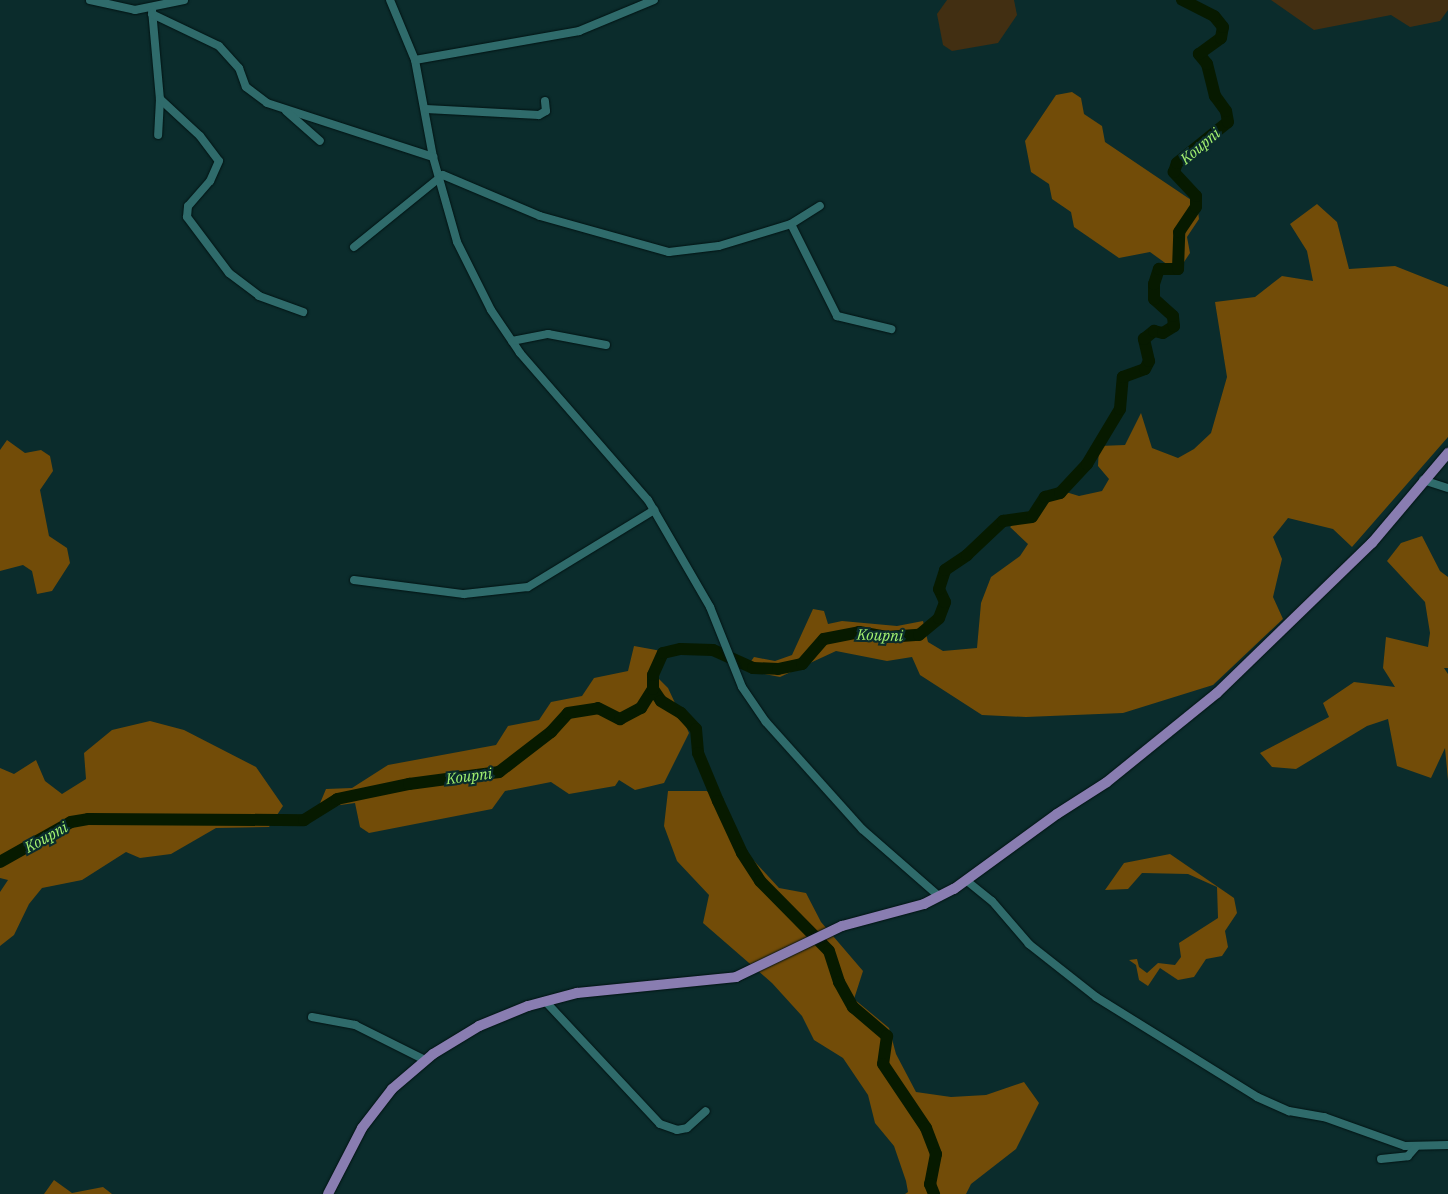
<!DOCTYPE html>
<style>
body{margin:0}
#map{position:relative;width:1448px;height:1194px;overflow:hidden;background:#0b2c2c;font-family:"IBM Plex Serif",serif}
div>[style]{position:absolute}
.green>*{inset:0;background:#422f12}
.forest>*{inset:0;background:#724c08}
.river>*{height:12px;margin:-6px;padding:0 6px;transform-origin:6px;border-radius:6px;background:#071a00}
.roads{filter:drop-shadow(0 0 1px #021313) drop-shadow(0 0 1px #021313)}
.minor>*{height:8px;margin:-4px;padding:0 4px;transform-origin:4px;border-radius:4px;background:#2f6b6b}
.major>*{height:10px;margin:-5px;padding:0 5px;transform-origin:5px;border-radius:5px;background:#897db1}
span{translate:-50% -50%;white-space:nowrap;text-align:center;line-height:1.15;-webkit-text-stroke:4.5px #0b2c2c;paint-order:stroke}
.water-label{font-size:15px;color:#a4f370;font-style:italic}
</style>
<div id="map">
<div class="green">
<i style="clip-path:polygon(947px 0,1014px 0,1017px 15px,998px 43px,952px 51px,943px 45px,937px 14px)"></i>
<i style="clip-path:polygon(1271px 0,1448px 0,1448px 10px,1440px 21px,1410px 27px,1391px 15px,1314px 30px)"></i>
</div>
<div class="forest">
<i style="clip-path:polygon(1072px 92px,1081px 98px,1084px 114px,1102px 126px,1105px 142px,1197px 204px,1199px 219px,1187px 237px,1190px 253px,1184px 262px,1168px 265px,1150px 252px,1119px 258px,1074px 227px,1071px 212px,1052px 199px,1049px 184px,1031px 172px,1025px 141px,1056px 95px)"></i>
<i style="clip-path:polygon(1317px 204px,1337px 222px,1349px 269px,1395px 266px,1448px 287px,1448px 437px,1352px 547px,1333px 529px,1288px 518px,1273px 537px,1282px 559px,1273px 597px,1283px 619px,1213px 685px,1123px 713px,1026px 717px,982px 715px,920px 675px,912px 657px,887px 661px,836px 651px,780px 677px,745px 670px,754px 657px,775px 661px,792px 655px,813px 609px,824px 611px,828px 624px,842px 621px,897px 626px,923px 621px,928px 642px,943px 651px,977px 648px,981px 603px,991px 577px,1020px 556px,1028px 544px,1010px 527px,1056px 489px,1079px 496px,1102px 491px,1109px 479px,1098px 466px,1099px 446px,1125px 445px,1141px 413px,1152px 448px,1178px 458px,1194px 449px,1211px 433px,1227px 377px,1215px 302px,1255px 297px,1282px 276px,1313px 281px,1307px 251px,1290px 224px)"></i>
<i style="clip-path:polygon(7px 440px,25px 453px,41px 450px,50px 456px,53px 471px,40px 490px,49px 536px,67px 548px,70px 563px,52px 591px,37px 594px,32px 571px,23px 565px,0 571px,0 450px)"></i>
<i style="clip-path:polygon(1422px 536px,1440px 571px,1448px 577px,1448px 668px,1444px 668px,1448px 674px,1448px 780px,1445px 748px,1431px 778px,1397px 766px,1388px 719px,1367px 726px,1296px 769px,1272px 767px,1260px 753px,1329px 717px,1323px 703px,1354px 682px,1395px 687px,1383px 668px,1386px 637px,1428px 647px,1430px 633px,1425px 602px,1387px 561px,1401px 543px)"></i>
<i style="clip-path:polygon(634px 646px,667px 652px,658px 678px,668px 688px,689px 733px,664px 783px,635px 790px,619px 780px,615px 786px,569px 794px,551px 782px,505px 791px,492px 809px,369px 833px,360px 827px,355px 803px,318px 808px,326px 789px,352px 788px,388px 765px,496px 745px,508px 726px,539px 720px,551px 702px,582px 696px,594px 678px,628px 671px)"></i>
<i style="clip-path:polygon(150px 721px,184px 730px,256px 767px,283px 806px,269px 827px,216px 828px,171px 854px,140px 858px,126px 852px,82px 880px,42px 888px,29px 904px,14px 935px,0 946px,0 892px,8px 880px,0 878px,0 768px,14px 774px,36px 760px,45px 781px,62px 794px,86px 779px,84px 753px,112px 730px)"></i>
<i style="clip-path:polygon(668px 791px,707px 791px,734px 826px,744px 850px,779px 888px,806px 893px,821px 922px,863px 971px,854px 999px,889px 1028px,896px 1054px,916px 1092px,951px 1097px,986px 1095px,1024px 1082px,1039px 1103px,1016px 1149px,971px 1184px,966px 1194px,905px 1194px,908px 1192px,906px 1181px,894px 1146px,875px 1123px,868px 1095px,843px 1058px,814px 1040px,802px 1016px,772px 983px,703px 923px,709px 895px,677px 861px,664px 826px)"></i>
<i style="clip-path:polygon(1170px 854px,1234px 898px,1237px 913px,1225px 931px,1228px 947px,1222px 956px,1206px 959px,1194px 977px,1178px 980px,1160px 968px,1148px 986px,1139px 980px,1136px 965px,1129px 960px,1137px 959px,1139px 967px,1147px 973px,1158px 963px,1175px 965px,1181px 957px,1179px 943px,1218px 918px,1217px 887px,1188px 874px,1142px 873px,1128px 889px,1105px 890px,1124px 863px)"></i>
<i style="clip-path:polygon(54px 1180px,72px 1193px,103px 1187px,112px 1194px,44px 1194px)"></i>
</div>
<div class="river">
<i style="left:653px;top:689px;width:14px;rotate:56deg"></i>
<i style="left:661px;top:701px;width:23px;rotate:31deg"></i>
<i style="left:681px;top:713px;width:22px;rotate:47deg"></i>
<i style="left:696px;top:729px;width:24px;rotate:85deg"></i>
<i style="left:698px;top:753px;width:52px;rotate:67.4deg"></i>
<i style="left:718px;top:801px;width:57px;rotate:65.2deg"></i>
<i style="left:742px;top:853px;width:33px;rotate:57deg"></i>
<i style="left:760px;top:881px;width:98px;rotate:45.4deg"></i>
<i style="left:829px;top:951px;width:33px;rotate:72deg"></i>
<i style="left:839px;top:982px;width:29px;rotate:61deg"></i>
<i style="left:853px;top:1007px;width:45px;rotate:40.5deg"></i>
<i style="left:887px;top:1036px;width:28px;rotate:98deg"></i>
<i style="left:883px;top:1064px;width:77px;rotate:56.1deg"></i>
<i style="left:926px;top:1128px;width:28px;rotate:69deg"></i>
<i style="left:936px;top:1154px;width:31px;rotate:101deg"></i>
<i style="left:930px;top:1184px;width:11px;rotate:68deg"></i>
<i style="left:0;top:862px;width:81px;rotate:-29.4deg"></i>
<i style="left:71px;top:822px;width:17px;rotate:-10deg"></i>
<i style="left:88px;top:819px;width:216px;rotate:0.3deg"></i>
<i style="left:304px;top:820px;width:39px;rotate:-32deg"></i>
<i style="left:337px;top:799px;width:74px;rotate:-11.8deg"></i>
<i style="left:409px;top:784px;width:91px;rotate:-7.6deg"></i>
<i style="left:499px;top:772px;width:66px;rotate:-37.6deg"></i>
<i style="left:551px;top:732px;width:25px;rotate:-48deg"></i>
<i style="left:568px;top:713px;width:30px;rotate:-9deg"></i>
<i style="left:598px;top:708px;width:25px;rotate:27deg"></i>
<i style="left:620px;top:719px;width:24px;rotate:-28deg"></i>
<i style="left:641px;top:708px;width:22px;rotate:-58deg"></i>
<i style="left:653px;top:689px;width:14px;rotate:-90deg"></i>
<i style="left:653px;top:675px;width:24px;rotate:-66deg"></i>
<i style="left:663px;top:653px;width:18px;rotate:-13deg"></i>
<i style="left:681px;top:649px;width:32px;rotate:2deg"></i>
<i style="left:713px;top:650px;width:44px;rotate:24.2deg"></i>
<i style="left:753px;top:668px;width:25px;rotate:2deg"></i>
<i style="left:778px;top:669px;width:25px;rotate:-12deg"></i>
<i style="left:802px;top:664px;width:33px;rotate:-49deg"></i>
<i style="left:824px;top:639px;width:36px;rotate:-11deg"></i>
<i style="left:859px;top:632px;width:28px;rotate:10deg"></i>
<i style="left:887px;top:637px;width:32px;rotate:-4deg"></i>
<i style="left:919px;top:635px;width:26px;rotate:-40deg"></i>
<i style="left:939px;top:618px;width:17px;rotate:-69deg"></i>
<i style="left:945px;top:602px;width:14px;rotate:-115deg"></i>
<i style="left:939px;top:589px;width:20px;rotate:-72deg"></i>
<i style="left:945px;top:570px;width:27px;rotate:-34deg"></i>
<i style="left:967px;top:555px;width:50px;rotate:-43.4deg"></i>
<i style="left:1003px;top:521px;width:29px;rotate:-8deg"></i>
<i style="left:1032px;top:517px;width:24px;rotate:-57deg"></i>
<i style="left:1045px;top:497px;width:16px;rotate:-15deg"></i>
<i style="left:1060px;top:493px;width:40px;rotate:-47deg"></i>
<i style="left:1087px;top:464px;width:64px;rotate:-59deg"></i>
<i style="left:1120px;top:409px;width:32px;rotate:-85deg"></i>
<i style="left:1123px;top:377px;width:23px;rotate:-20deg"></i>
<i style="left:1145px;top:369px;width:9px;rotate:-63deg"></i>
<i style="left:1149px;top:361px;width:23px;rotate:-103deg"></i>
<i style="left:1144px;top:339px;width:13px;rotate:-39deg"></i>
<i style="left:1154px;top:331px;width:9px;rotate:13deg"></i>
<i style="left:1163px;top:333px;width:13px;rotate:-32deg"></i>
<i style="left:1174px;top:326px;width:10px;rotate:-96deg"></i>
<i style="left:1173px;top:316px;width:25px;rotate:-138deg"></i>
<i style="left:1154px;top:299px;width:15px;rotate:-90deg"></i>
<i style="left:1154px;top:284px;width:16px;rotate:-72deg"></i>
<i style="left:1159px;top:269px;width:19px"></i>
<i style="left:1178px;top:269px;width:37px;rotate:-88deg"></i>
<i style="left:1179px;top:232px;width:30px;rotate:-56deg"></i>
<i style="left:1196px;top:207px;width:11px;rotate:-90deg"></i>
<i style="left:1196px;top:196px;width:33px;rotate:-133deg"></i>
<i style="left:1174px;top:172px;width:9px;rotate:-72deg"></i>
<i style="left:1177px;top:163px;width:65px;rotate:-38.8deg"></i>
<i style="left:1228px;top:122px;width:11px;rotate:-100deg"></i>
<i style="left:1226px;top:111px;width:19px;rotate:-126deg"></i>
<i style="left:1215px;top:96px;width:33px;rotate:-104deg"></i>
<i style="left:1207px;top:64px;width:13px;rotate:-129deg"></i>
<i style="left:1199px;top:54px;width:27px;rotate:-36deg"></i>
<i style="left:1221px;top:38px;width:11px;rotate:-80deg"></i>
<i style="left:1223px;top:27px;width:14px;rotate:-129deg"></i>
<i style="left:1214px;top:16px;width:36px;rotate:-153deg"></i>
</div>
<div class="roads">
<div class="minor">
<i style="left:90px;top:0;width:46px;rotate:12.5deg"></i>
<i style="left:135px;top:10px;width:50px;rotate:-11.5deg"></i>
<i style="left:390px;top:0;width:65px;rotate:67.4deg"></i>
<i style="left:415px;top:60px;width:99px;rotate:79.5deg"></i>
<i style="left:433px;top:157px;width:88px;rotate:74.2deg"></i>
<i style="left:457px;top:242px;width:76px;rotate:63.4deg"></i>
<i style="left:491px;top:310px;width:52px;rotate:56deg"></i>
<i style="left:520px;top:353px;width:195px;rotate:49deg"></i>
<i style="left:648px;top:500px;width:124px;rotate:59.9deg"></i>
<i style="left:710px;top:607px;width:86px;rotate:68.2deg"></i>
<i style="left:742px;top:687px;width:42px;rotate:55.6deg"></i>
<i style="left:766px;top:722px;width:144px;rotate:48.1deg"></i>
<i style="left:862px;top:829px;width:103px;rotate:41.1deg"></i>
<i style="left:152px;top:10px;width:89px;rotate:84.9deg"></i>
<i style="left:160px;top:99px;width:36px;rotate:93deg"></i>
<i style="left:152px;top:14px;width:74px;rotate:25.5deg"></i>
<i style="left:219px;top:46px;width:30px;rotate:48deg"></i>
<i style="left:239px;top:68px;width:20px;rotate:70deg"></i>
<i style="left:246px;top:87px;width:26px;rotate:37deg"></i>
<i style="left:267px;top:103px;width:175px;rotate:18deg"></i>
<i style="left:415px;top:60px;width:167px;rotate:-10deg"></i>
<i style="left:579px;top:31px;width:81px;rotate:-22.5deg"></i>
<i style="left:160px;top:99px;width:54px;rotate:42.8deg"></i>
<i style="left:200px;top:136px;width:31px;rotate:53deg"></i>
<i style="left:219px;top:161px;width:22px;rotate:114deg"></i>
<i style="left:210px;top:181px;width:33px;rotate:131deg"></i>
<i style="left:188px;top:206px;width:11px;rotate:95deg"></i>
<i style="left:187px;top:217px;width:70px;rotate:53.1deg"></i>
<i style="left:229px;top:273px;width:38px;rotate:37deg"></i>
<i style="left:259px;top:296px;width:47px;rotate:20deg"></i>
<i style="left:426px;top:109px;width:113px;rotate:3deg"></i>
<i style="left:539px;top:115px;width:8px;rotate:-30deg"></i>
<i style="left:546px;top:111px;width:10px;rotate:-96deg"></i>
<i style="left:286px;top:111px;width:45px;rotate:41.4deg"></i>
<i style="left:791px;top:224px;width:103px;rotate:63.4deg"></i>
<i style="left:837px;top:316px;width:56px;rotate:13.5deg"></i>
<i style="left:354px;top:247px;width:114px;rotate:-39deg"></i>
<i style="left:443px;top:175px;width:105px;rotate:22.9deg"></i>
<i style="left:540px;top:216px;width:134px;rotate:15.6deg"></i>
<i style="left:669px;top:252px;width:50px;rotate:-6.8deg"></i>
<i style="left:719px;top:246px;width:75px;rotate:-17deg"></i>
<i style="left:791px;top:224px;width:34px;rotate:-32deg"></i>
<i style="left:512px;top:341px;width:37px;rotate:-11deg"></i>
<i style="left:548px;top:334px;width:59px;rotate:10.7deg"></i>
<i style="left:1423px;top:480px;width:26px;rotate:18deg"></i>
<i style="left:354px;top:580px;width:111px;rotate:7.3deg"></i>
<i style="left:464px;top:594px;width:64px;rotate:-6.2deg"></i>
<i style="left:528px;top:587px;width:148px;rotate:-31.4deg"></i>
<i style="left:967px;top:881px;width:32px;rotate:39deg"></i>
<i style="left:992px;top:901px;width:57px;rotate:49.3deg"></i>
<i style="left:1029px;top:944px;width:85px;rotate:38.3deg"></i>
<i style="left:1096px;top:997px;width:190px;rotate:31.8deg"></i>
<i style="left:1257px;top:1097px;width:35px;rotate:24deg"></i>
<i style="left:1289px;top:1111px;width:36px;rotate:10deg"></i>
<i style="left:1324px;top:1117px;width:86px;rotate:19.7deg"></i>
<i style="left:1405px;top:1146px;width:43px;rotate:-1.3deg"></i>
<i style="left:545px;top:1001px;width:168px;rotate:46.9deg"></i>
<i style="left:660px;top:1124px;width:18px;rotate:19deg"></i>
<i style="left:677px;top:1130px;width:10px;rotate:-11deg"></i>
<i style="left:687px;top:1128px;width:25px;rotate:-42deg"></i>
<i style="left:312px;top:1017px;width:44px;rotate:10.5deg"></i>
<i style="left:355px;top:1025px;width:78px;rotate:26.6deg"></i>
<i style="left:1381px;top:1159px;width:27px;rotate:-6deg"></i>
<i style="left:1408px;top:1156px;width:11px;rotate:-49deg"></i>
</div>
<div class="major">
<i style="left:328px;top:1194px;width:74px;rotate:-62.7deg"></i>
<i style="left:362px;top:1128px;width:49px;rotate:-52.4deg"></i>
<i style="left:392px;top:1089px;width:54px;rotate:-40.5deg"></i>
<i style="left:433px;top:1054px;width:54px;rotate:-31.3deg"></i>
<i style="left:479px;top:1026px;width:53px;rotate:-22.2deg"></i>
<i style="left:528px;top:1006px;width:51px;rotate:-14.9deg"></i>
<i style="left:577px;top:993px;width:160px;rotate:-5.7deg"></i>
<i style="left:736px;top:977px;width:118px;rotate:-25.7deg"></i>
<i style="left:842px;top:926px;width:85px;rotate:-15deg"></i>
<i style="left:924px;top:904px;width:34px;rotate:-27deg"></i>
<i style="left:954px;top:889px;width:127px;rotate:-36.1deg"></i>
<i style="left:1057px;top:814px;width:59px;rotate:-32.6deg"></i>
<i style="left:1107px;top:782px;width:141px;rotate:-39deg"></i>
<i style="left:1217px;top:693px;width:216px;rotate:-44.1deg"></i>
<i style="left:1372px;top:543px;width:118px;rotate:-49.8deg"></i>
</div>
</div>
<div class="water-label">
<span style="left:1200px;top:146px;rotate:-40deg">Koupni</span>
<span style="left:880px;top:635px;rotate:2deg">Koupni</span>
<span style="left:469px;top:776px;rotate:-7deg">Koupni</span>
<span style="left:46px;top:837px;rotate:-29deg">Koupni</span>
</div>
</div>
